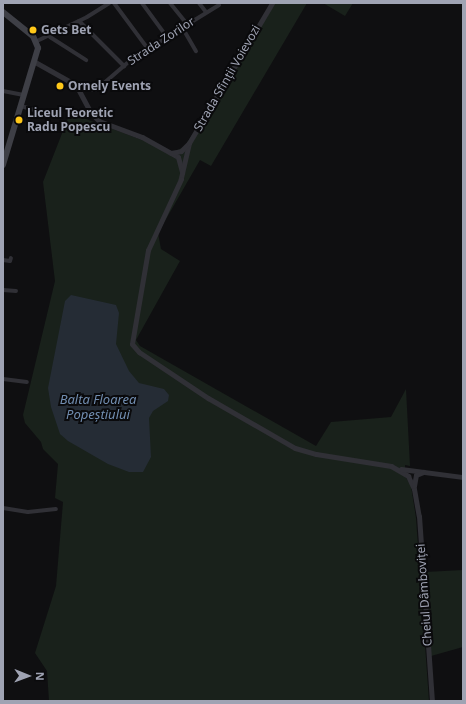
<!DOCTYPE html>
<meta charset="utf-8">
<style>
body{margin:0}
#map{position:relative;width:466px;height:704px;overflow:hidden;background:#0f0f11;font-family:"Noto Sans",sans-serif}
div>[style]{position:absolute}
.green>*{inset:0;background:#19211b}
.water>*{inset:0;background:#252c35}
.minor>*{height:4px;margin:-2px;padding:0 2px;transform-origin:2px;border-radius:2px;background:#303036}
.tertiary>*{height:5px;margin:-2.5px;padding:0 2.5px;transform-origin:2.5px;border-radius:2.5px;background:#303036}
.secondary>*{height:6px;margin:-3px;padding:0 3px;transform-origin:3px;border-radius:3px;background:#3e3f46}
.dots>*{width:11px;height:11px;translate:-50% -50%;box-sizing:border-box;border:2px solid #0a0a0c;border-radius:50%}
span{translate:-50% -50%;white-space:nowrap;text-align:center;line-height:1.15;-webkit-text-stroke:4px #0a0a0c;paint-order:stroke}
.poi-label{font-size:12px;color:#9fa3b3;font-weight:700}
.left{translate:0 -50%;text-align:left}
.street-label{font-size:12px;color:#9fa3b3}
.water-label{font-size:13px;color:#728eb1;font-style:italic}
.frame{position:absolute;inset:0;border:4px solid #9fa3b3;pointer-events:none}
.north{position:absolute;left:8px;top:656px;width:40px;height:40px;-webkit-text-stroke:3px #0a0a0c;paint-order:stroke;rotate:91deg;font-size:11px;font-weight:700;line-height:16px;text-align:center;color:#9fa3b3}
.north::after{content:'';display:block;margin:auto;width:14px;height:18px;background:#9fa3b3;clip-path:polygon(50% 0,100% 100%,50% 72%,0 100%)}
</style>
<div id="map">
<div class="green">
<i style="clip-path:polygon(275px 3px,307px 3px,211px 166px,200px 160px,158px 233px,161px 249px,180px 261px,136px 340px,140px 346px,316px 446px,331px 422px,391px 417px,406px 389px,410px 466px,405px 465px,405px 476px,411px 486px,416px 518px,429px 701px,49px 701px,47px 671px,35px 653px,56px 586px,63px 502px,55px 498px,58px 464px,43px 449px,41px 442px,25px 423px,23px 415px,55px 281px,43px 182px,70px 113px,174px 152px,185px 146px)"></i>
<i style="clip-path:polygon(323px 3px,353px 3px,345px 16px)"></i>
<i style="clip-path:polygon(463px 570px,463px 647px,431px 656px,425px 572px)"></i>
</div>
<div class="water">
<i style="clip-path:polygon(71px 295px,116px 305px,119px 313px,116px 344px,129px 371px,139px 383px,164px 389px,169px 395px,168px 401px,153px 411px,149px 418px,151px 457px,143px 472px,129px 472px,108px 464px,68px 441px,60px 434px,51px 407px,48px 388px,65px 301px)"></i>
</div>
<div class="minor">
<i style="left:114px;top:3px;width:57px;rotate:53.5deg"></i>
<i style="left:142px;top:3px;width:42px;rotate:53.7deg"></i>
<i style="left:170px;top:3px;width:27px;rotate:51deg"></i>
<i style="left:199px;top:3px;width:11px;rotate:52deg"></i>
<i style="left:79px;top:21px;width:64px;rotate:45deg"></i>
<i style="left:182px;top:27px;width:28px;rotate:60deg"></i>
<i style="left:50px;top:37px;width:43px;rotate:32.6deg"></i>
<i style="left:37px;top:41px;width:55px;rotate:-25.6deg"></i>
<i style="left:87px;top:17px;width:26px;rotate:-32deg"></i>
<i style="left:76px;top:85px;width:12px;rotate:24deg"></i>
<i style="left:87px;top:90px;width:9px"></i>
<i style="left:96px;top:90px;width:49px;rotate:-40.9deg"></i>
<i style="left:133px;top:58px;width:101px;rotate:-31.6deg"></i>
<i style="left:3px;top:91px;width:21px;rotate:11deg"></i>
<i style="left:21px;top:106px;width:28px;rotate:17deg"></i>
<i style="left:3px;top:260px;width:7px;rotate:8deg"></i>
<i style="left:10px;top:261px;width:3px;rotate:-72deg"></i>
<i style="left:3px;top:290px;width:13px;rotate:4deg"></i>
<i style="left:3px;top:379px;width:24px;rotate:7deg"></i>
<i style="left:3px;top:508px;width:25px;rotate:9deg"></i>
<i style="left:28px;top:512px;width:28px;rotate:-6deg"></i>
</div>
<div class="tertiary">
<i style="left:35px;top:62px;width:47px;rotate:29.3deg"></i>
<i style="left:76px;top:85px;width:32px;rotate:62deg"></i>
<i style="left:91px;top:113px;width:11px;rotate:45deg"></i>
<i style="left:99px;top:121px;width:46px;rotate:20.4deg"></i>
<i style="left:142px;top:137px;width:41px;rotate:29.1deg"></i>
<i style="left:178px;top:157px;width:16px;rotate:75deg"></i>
<i style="left:189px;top:143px;width:37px;rotate:103deg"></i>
<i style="left:181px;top:179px;width:78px;rotate:114.9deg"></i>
<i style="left:148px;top:250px;width:95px;rotate:99.7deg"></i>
<i style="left:132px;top:344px;width:11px;rotate:49deg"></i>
<i style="left:139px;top:352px;width:83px;rotate:33.7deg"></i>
<i style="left:208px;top:398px;width:100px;rotate:29.9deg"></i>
<i style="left:295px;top:448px;width:22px;rotate:16deg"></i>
<i style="left:316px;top:454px;width:76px;rotate:9.1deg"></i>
<i style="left:391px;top:466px;width:20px;rotate:30deg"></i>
<i style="left:408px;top:476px;width:14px;rotate:65deg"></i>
<i style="left:414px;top:489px;width:27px;rotate:80deg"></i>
<i style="left:419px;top:516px;width:185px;rotate:86deg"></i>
<i style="left:171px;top:153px;width:10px;rotate:-11deg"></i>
<i style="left:181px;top:151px;width:11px;rotate:-45deg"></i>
<i style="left:189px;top:143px;width:163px;rotate:-59.3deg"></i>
<i style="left:401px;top:469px;width:63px;rotate:7.4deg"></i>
<i style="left:414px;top:486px;width:11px;rotate:-80deg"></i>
<i style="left:416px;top:475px;width:8px;rotate:-23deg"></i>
</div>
<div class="secondary">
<i style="left:3px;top:12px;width:38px;rotate:39deg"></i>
<i style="left:33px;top:36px;width:13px;rotate:67deg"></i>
<i style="left:38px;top:48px;width:122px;rotate:106.7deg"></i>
</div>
<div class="dots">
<i style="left:33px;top:30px;background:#ffc819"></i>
<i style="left:60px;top:86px;background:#ffc819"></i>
<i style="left:19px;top:120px;background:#ffc819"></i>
</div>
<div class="poi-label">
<span class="left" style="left:41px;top:30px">Gets Bet</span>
<span class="left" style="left:68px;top:86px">Ornely Events</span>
<span class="left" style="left:27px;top:120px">Liceul Teoretic<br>Radu Popescu</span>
</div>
<div class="street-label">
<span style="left:161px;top:41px;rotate:-33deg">Strada Zorilor</span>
<span style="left:227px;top:78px;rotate:-60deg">Strada Sfinții Voievozi</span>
<span style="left:424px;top:595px;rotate:-94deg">Cheiul Dâmboviței</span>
</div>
<div class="water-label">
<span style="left:98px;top:407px">Balta Floarea<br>Popeștiului</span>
</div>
<div class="frame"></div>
<div class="north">N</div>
</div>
